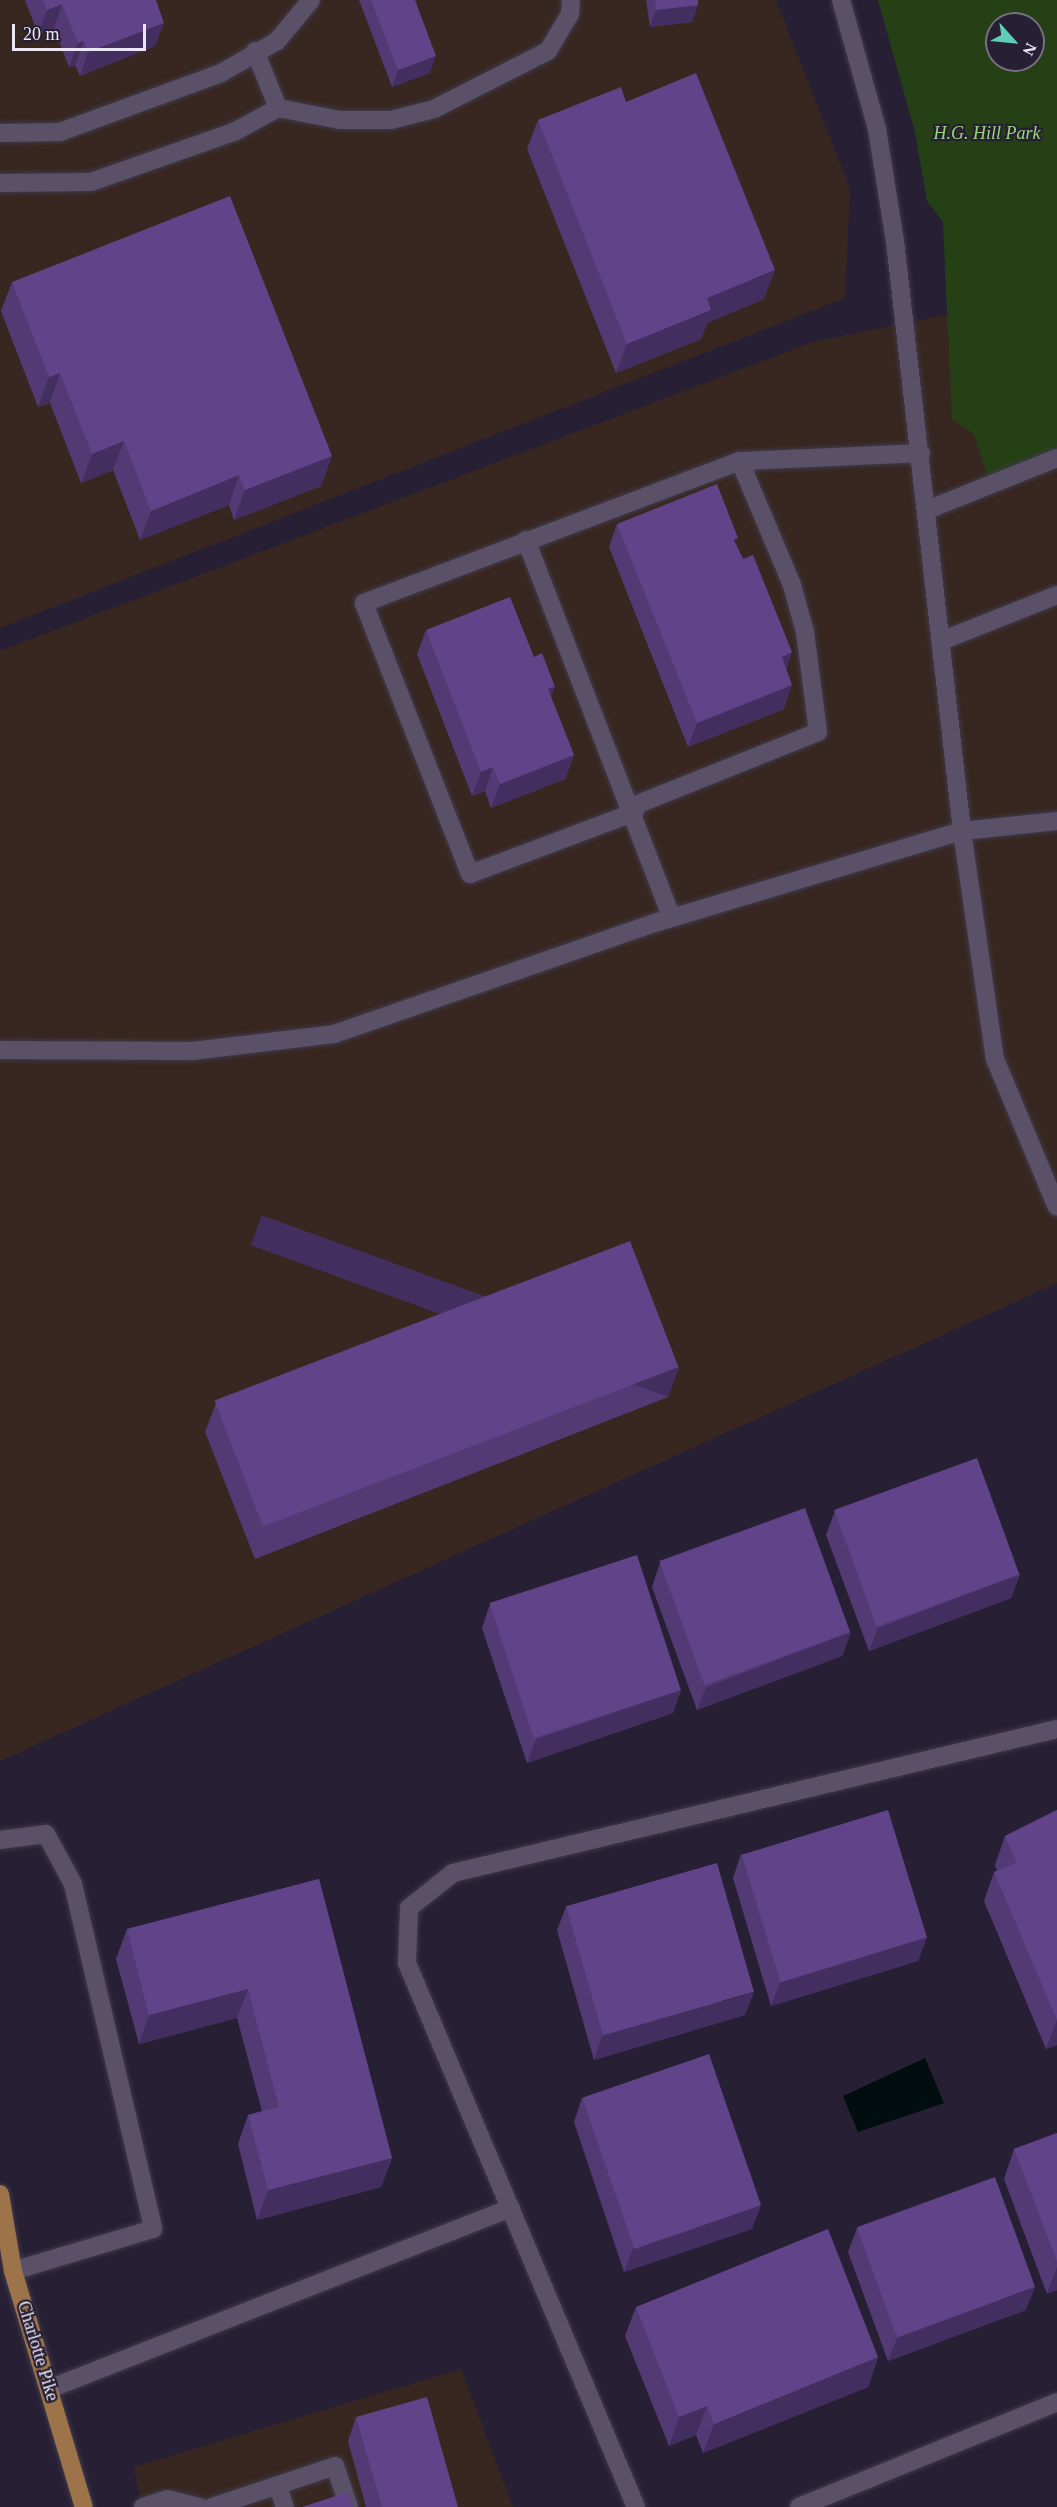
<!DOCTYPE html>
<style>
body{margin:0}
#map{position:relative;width:1057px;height:2507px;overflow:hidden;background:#272034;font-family:Georgia,serif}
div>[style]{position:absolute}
.commercial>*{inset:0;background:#382720}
.green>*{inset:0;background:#264016}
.water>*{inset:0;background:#010d0e}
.roads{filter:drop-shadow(0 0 2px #403a4b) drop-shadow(0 0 2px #403a4b)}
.service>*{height:18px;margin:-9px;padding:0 9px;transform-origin:9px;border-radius:9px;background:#5a5169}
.minor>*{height:18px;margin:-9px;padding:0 9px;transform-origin:9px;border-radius:9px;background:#5a5169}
.primary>*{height:18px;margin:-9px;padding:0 9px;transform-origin:9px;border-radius:9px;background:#9d734a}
.wall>*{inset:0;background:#533a75}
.shaded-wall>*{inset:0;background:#432f5f;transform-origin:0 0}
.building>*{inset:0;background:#604388;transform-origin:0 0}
span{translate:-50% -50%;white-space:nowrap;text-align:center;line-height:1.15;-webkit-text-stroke:4.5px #272034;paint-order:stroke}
.park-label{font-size:18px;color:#99d776;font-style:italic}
.street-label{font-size:18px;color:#ebe6f4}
.north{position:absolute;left:985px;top:12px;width:60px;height:60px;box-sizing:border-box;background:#272034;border:2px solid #756f81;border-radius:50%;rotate:117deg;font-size:16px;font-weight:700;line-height:24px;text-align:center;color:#ebe6f4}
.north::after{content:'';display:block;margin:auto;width:21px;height:27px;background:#5dceb8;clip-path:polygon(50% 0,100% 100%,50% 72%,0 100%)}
.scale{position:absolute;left:12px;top:24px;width:134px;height:27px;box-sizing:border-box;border:3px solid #ebe6f4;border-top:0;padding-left:8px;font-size:18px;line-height:21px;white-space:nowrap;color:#ebe6f4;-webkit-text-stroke:4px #272034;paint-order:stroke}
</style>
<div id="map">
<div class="commercial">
<i style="clip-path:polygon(0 0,776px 0,850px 189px,845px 298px,0 628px)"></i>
<i style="clip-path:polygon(1057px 292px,1057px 1283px,0 1761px,0 651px,813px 342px)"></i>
<i style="clip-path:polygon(461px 2369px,513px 2507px,142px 2507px,134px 2467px)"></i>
</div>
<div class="green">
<i style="clip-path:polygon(evenodd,878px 0,1057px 0,1057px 458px,990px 485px,974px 434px,952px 419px,943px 222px,927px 201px,915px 132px,878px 0,997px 24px,1033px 24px,1033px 60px,997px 60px,997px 24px)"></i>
</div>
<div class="water">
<i style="clip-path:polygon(925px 2058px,944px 2103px,858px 2132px,843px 2096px)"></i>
</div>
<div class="roads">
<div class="service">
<i style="left:255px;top:51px;width:61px;rotate:68deg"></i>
<i style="left:0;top:133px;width:60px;rotate:-1deg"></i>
<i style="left:60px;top:132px;width:171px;rotate:-20.1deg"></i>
<i style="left:221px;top:73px;width:64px;rotate:-29.7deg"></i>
<i style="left:277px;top:41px;width:53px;rotate:-50.3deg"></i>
<i style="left:0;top:183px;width:91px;rotate:-0.6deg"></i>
<i style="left:91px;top:182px;width:151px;rotate:-19.3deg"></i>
<i style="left:234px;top:132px;width:50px;rotate:-28.6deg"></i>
<i style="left:278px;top:108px;width:63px;rotate:11deg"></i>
<i style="left:340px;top:120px;width:51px"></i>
<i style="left:391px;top:120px;width:44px;rotate:-14.3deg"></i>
<i style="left:434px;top:109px;width:128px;rotate:-27deg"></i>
<i style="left:548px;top:51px;width:43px;rotate:-59.3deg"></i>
<i style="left:570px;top:14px;width:14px;rotate:-86deg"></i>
<i style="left:927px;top:510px;width:140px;rotate:-21.8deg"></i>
<i style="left:526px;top:540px;width:405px;rotate:68.9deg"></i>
<i style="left:941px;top:641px;width:125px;rotate:-21.6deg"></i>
<i style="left:633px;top:806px;width:199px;rotate:-21.8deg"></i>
<i style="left:818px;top:732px;width:101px;rotate:-97.4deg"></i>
<i style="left:805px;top:632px;width:49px;rotate:-105.5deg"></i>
<i style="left:792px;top:585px;width:134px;rotate:-112.8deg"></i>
<i style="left:635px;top:812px;width:176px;rotate:159.4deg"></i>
<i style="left:470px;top:874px;width:291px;rotate:-111.4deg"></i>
<i style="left:364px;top:603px;width:402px;rotate:-20.7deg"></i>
<i style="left:740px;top:461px;width:181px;rotate:-2.5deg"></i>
<i style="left:962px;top:831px;width:96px;rotate:-6deg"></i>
<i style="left:0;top:1840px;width:46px;rotate:-7.4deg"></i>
<i style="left:46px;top:1834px;width:57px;rotate:61.6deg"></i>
<i style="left:73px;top:1884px;width:354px;rotate:76.9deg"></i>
<i style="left:153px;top:2229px;width:146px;rotate:163.3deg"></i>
<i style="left:49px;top:2389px;width:496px;rotate:-21.4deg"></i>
<i style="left:278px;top:2486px;width:22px;rotate:72deg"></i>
<i style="left:143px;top:2507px;width:25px;rotate:-18deg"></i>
<i style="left:167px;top:2499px;width:34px;rotate:14deg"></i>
<i style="left:212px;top:2507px;width:130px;rotate:-18.4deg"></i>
<i style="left:335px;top:2466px;width:43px;rotate:71.1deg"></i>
<i style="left:636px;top:2507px;width:590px;rotate:-112.83deg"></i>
<i style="left:407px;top:1963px;width:55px;rotate:-87.9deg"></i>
<i style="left:409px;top:1908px;width:56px;rotate:-38.5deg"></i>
<i style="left:453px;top:1873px;width:621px;rotate:-13.41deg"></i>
<i style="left:799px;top:2507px;width:279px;rotate:-22.1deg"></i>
</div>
<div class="minor">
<i style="left:841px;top:0;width:134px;rotate:74.4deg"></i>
<i style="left:877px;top:129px;width:113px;rotate:80.9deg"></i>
<i style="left:895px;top:241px;width:594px;rotate:83.52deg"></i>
<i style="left:962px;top:831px;width:230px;rotate:81.8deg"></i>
<i style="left:995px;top:1059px;width:160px;rotate:67.3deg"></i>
<i style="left:0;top:1050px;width:192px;rotate:0.3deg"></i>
<i style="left:192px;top:1051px;width:143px;rotate:-6.8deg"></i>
<i style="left:334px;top:1034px;width:343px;rotate:-19.1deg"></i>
<i style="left:658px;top:922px;width:317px;rotate:-16.7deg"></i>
</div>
<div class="primary">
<i style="left:0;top:2194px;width:78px;rotate:80.4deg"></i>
<i style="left:13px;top:2271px;width:246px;rotate:73.3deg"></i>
</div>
</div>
<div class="wall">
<i style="clip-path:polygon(25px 0,156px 0,155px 46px,80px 76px,75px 65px,69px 67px,54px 28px,38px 34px)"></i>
<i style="clip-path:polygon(359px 0,415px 0,430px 73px,392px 87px)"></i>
<i style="clip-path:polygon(646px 0,698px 0,698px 5px,692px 22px,650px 27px)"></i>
<i style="clip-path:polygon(626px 102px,764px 299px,707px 323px,701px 339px,616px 373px,527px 149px,538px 120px)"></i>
<i style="clip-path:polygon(12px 282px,332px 456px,321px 486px,234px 520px,229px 505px,140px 540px,113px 470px,81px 483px,50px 403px,38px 407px,1px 311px)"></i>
<i style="clip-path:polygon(617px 524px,736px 544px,743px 559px,792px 652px,786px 669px,784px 709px,688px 747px,609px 547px)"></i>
<i style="clip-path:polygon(426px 630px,534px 657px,551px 697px,574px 755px,565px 779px,491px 808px,485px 791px,472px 796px,417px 654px)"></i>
<i style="clip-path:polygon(679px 1367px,668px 1397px,255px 1559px,205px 1432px,216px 1403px)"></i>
<i style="clip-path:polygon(835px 1511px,1020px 1574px,1011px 1598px,869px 1651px,826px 1535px)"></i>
<i style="clip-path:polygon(660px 1563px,851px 1632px,842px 1656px,697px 1710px,652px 1587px)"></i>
<i style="clip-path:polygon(490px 1604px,681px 1690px,673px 1713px,527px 1763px,482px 1628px)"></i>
<i style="clip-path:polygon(1057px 1810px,1057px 2045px,1046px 2049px,984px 1901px,994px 1872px,997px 1871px,995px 1865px,1005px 1836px)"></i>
<i style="clip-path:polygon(741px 1854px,927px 1937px,918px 1961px,771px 2006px,733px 1878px)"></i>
<i style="clip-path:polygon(319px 1879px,392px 2158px,381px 2187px,257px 2220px,238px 2144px,248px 2115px,262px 2111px,237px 2018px,139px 2044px,116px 1959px,127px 1929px)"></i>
<i style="clip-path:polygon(566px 1907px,745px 2015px,594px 2060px,557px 1930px)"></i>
<i style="clip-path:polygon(582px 2098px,752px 2229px,624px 2272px,574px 2122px)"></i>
<i style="clip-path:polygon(1057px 2133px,1057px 2290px,1047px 2294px,1004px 2179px,1014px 2149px)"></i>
<i style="clip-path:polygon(857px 2228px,1026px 2310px,888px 2361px,848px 2252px)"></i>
<i style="clip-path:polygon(636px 2307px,878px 2357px,868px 2387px,703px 2453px,696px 2435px,669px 2446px,625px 2336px)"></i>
<i style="clip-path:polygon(356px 2417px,458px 2507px,366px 2507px,348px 2441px)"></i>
</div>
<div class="shaded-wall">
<i style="clip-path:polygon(62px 4px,54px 28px,38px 34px,47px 10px)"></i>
<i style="clip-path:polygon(698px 5px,692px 22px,650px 27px,656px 10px)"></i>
<i style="clip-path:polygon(164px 23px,155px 46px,80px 76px,88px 52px)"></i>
<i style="clip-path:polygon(84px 41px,75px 65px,69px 67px,78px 43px)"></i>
<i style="clip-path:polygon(436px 56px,430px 73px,392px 87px,398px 70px)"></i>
<i style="clip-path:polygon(775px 270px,764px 299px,707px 323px,701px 339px,616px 373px,627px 344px,707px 298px)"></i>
<i style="clip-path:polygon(60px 373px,50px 403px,38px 407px,49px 377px)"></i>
<i style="clip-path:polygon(124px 441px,113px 470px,81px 483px,92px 454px)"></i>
<i style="clip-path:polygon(332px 456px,321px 486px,234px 520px,245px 490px)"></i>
<i style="clip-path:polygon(239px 475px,229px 505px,140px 540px,151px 511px)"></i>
<i style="clip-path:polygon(792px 652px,784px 676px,782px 657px)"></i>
<i style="clip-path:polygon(792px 685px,784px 709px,688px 747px,697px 723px)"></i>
<i style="clip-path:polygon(555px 687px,546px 711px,548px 689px)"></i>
<i style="clip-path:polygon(574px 755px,565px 779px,491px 808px,500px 784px)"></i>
<i style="clip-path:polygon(493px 767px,485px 791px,472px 796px,481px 772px)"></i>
<i style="left:679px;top:1367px;width:32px;height:444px;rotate:110deg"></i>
<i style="clip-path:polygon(1020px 1574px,1011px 1598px,869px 1651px,878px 1628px)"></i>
<i style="clip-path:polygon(851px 1632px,842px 1656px,697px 1710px,706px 1687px)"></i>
<i style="clip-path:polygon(681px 1690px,673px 1713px,527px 1763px,536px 1739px)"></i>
<i style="clip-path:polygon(927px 1937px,918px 1961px,771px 2006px,780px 1983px)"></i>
<i style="clip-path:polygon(248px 1989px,237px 2018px,139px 2044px,149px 2015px)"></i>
<i style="clip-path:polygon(754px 1992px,745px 2015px,594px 2060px,602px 2036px)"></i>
<i style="clip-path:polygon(1057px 2020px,1057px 2045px,1046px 2049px)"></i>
<i style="clip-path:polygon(392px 2158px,381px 2187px,257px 2220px,268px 2190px)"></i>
<i style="clip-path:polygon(761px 2205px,752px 2229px,624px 2272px,633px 2248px)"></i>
<i style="clip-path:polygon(1057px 2267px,1057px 2290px,1047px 2294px)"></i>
<i style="clip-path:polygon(1035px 2287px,1026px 2310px,888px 2361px,897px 2338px)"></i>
<i style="clip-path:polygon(878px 2357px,868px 2387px,703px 2453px,714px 2424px)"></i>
<i style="clip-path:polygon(707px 2406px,696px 2435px,669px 2446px,679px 2417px)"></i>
</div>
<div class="building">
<i style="clip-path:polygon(43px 0,156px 0,164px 23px,88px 52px,84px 41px,78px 43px,62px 4px,47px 10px)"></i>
<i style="clip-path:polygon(371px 0,415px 0,436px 56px,398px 70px)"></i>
<i style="clip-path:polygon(655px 0,698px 0,698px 5px,656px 10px)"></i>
<i style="clip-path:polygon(696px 73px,775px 270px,707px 298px,711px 310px,627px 344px,538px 120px,621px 87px,626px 102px)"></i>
<i style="clip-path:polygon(230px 196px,332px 456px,245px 490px,239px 475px,151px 511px,124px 441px,92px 454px,60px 373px,49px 377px,12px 282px)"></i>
<i style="clip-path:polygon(717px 484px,738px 538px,734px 540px,743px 559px,753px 555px,792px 652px,782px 657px,792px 685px,697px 723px,617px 524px)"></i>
<i style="clip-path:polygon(510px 597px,534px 657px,542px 653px,555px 687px,548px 689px,574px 755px,500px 784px,493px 767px,481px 772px,426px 630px)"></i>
<i style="left:630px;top:1241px;width:135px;height:445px;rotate:69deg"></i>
<i style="left:977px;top:1458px;width:124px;height:152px;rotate:70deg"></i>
<i style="left:805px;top:1508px;width:132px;height:155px;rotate:70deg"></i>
<i style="left:637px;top:1555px;width:142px;height:155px;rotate:72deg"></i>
<i style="left:888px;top:1810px;width:133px;height:153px;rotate:73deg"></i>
<i style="clip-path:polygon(1057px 1810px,1057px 2020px,994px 1872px,1017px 1863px,1005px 1836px)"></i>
<i style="left:717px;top:1863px;width:134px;height:157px;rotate:74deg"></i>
<i style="clip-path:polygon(319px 1879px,392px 2158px,268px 2190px,248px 2115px,279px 2107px,248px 1989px,149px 2015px,127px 1929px)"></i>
<i style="left:709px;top:2054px;width:160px;height:134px;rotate:71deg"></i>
<i style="clip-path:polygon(1057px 2133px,1057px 2261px,1014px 2149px)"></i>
<i style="left:995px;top:2177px;width:117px;height:147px;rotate:70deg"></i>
<i style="clip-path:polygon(828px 2229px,878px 2357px,714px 2424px,707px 2406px,679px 2417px,636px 2307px)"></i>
<i style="clip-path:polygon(427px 2397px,458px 2507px,382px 2507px,356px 2417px)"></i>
<i style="clip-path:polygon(348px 2492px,353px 2507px,302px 2507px)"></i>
</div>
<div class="park-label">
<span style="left:987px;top:133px">H.G. Hill Park</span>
</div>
<div class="street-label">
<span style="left:38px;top:2351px;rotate:73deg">Charlotte Pike</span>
</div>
<div class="north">N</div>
<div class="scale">20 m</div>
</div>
